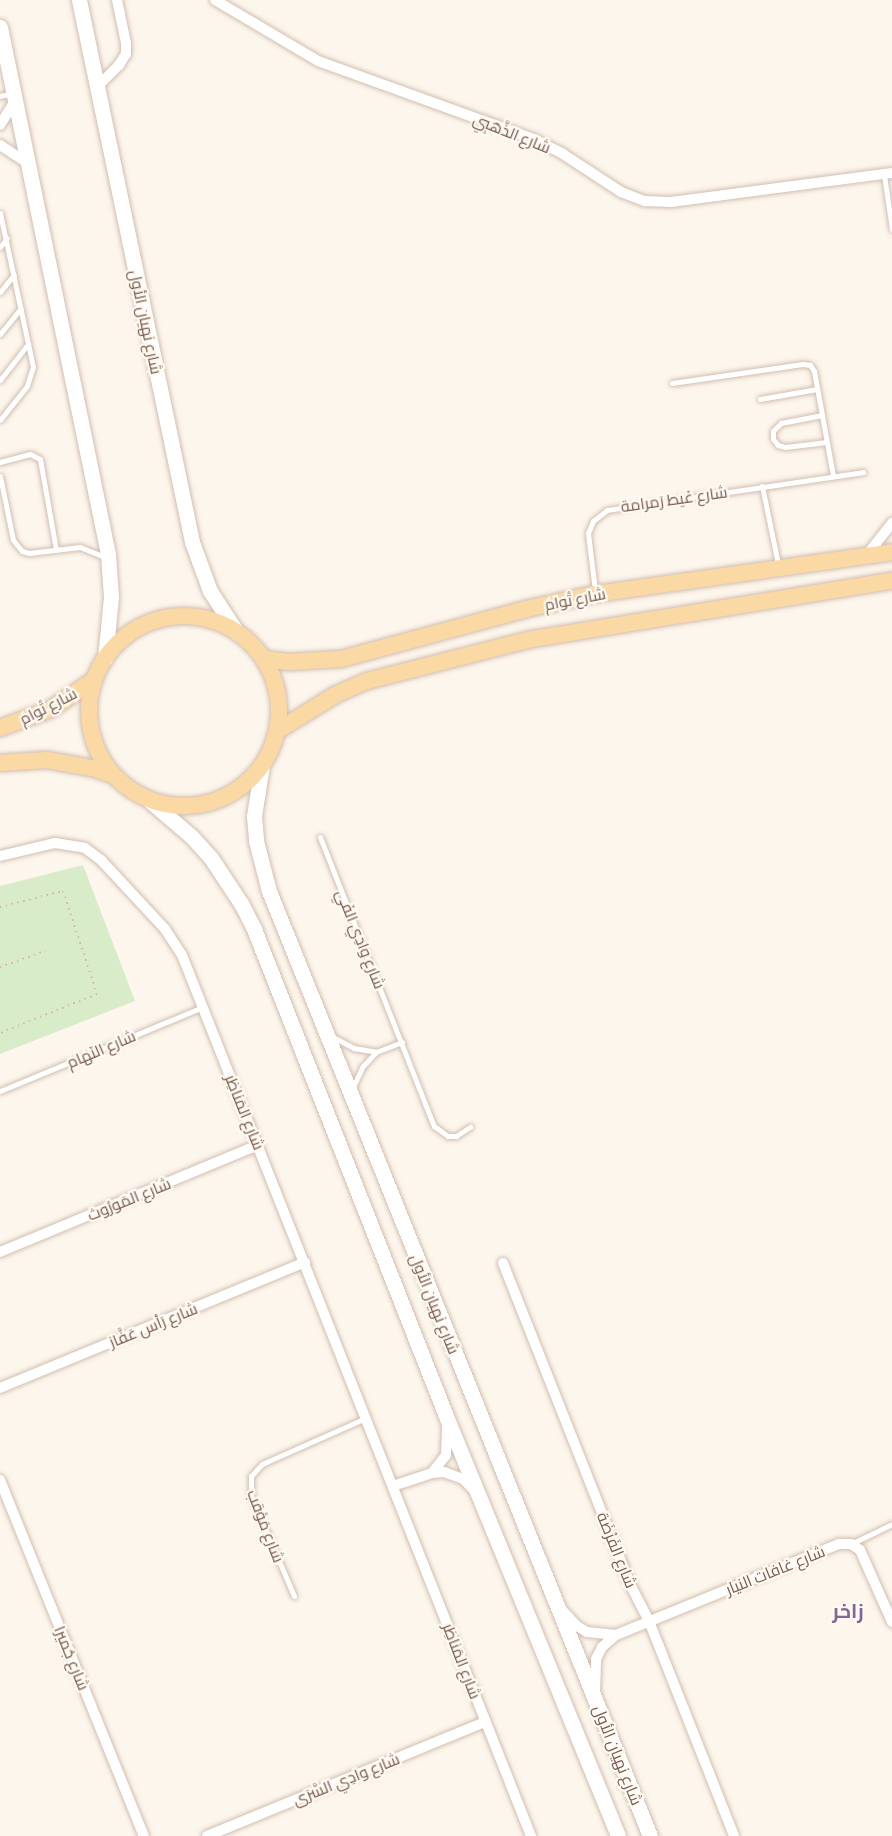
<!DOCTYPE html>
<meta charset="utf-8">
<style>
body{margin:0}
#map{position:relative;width:892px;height:1836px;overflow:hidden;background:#fdf6ec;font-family:Barlow,Cairo,sans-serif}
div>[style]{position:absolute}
.green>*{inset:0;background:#d8ecc9}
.path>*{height:2px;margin-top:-1px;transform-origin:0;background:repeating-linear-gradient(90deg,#d9b8a5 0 1.5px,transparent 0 6px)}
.roads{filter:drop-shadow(0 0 2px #d1beb0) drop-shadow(0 0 2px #d1beb0)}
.service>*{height:5px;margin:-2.5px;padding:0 2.5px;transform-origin:2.5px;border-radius:2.5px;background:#fff}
.minor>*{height:10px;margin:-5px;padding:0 5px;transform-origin:5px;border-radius:5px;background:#fff}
.secondary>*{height:15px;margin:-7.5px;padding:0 7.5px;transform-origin:7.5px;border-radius:7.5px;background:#fff}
.primary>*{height:16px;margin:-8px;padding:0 8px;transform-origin:8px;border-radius:8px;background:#fbd9a5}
.primary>.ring{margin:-8px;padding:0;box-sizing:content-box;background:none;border:16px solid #fbd9a5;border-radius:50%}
span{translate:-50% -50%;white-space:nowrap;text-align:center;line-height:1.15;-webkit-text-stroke:4.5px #fffaf3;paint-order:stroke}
.street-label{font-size:16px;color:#7a5c4d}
.quarter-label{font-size:20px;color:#846695;font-weight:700}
</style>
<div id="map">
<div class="green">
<i style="clip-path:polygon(83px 865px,135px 1001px,0 1054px,0 886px)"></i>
</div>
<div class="path">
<i style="left:0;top:907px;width:65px;rotate:-14.3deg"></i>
<i style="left:63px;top:891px;width:108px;rotate:71.7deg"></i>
<i style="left:97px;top:994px;width:105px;rotate:158.1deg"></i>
<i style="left:0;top:967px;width:48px;rotate:-19.6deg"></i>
</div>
<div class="roads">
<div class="service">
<i style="left:0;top:96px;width:13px;rotate:-13deg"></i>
<i style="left:884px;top:175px;width:55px;rotate:81.6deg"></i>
<i style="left:0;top:213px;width:157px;rotate:77.9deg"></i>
<i style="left:33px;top:367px;width:20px;rotate:108deg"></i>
<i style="left:27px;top:386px;width:43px;rotate:128.5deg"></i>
<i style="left:0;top:247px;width:11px;rotate:-52deg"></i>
<i style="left:0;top:292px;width:22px;rotate:-51deg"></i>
<i style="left:0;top:334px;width:33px;rotate:-51deg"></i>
<i style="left:0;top:380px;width:46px;rotate:-52.1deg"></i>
<i style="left:672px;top:383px;width:132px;rotate:-8.3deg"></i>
<i style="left:803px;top:364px;width:7px;rotate:8deg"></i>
<i style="left:810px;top:365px;width:7px;rotate:56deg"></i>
<i style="left:814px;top:371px;width:107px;rotate:79.7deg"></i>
<i style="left:760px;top:399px;width:58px;rotate:-10deg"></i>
<i style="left:822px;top:415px;width:42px;rotate:169deg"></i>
<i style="left:781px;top:423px;width:11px;rotate:135deg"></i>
<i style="left:773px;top:431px;width:8px;rotate:90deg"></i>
<i style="left:773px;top:439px;width:8px;rotate:50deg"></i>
<i style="left:778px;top:445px;width:7px;rotate:16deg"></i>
<i style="left:785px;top:447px;width:42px;rotate:-6.8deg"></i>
<i style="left:0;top:462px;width:31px;rotate:-15deg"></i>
<i style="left:30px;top:454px;width:11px;rotate:27deg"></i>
<i style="left:40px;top:459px;width:92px;rotate:80deg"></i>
<i style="left:0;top:476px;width:65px;rotate:78.5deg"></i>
<i style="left:13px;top:540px;width:14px;rotate:51deg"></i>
<i style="left:22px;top:551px;width:7px;rotate:16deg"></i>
<i style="left:29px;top:553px;width:51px;rotate:-6.7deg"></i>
<i style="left:80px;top:547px;width:27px;rotate:22deg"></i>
<i style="left:762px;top:486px;width:80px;rotate:78.4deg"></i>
<i style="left:595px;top:591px;width:58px;rotate:-96.9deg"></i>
<i style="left:588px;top:533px;width:13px;rotate:-67deg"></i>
<i style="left:593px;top:521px;width:18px;rotate:-38deg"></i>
<i style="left:607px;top:510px;width:259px;rotate:-8.4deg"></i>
<i style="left:320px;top:837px;width:311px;rotate:68.5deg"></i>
<i style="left:434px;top:1126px;width:17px;rotate:36deg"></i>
<i style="left:448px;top:1136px;width:8px"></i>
<i style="left:456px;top:1136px;width:17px;rotate:-33deg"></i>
<i style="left:333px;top:1037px;width:24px;rotate:28deg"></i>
<i style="left:354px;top:1048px;width:22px;rotate:10deg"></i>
<i style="left:353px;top:1087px;width:23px;rotate:-65deg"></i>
<i style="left:363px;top:1066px;width:19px;rotate:-47deg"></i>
<i style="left:376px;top:1052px;width:28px;rotate:-21deg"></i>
<i style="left:0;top:1091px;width:220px;rotate:-22.5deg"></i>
<i style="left:851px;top:1544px;width:46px;rotate:-26deg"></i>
<i style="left:294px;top:1596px;width:110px;rotate:-113.1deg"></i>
<i style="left:251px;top:1495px;width:19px;rotate:-90deg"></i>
<i style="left:251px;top:1476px;width:16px;rotate:-47deg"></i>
<i style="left:262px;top:1464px;width:114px;rotate:-23.9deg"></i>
</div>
<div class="minor">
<i style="left:215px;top:0;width:120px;rotate:30.6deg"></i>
<i style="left:318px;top:61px;width:230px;rotate:19.9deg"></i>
<i style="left:534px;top:139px;width:33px;rotate:27deg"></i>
<i style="left:563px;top:154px;width:69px;rotate:33.2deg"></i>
<i style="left:621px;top:192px;width:26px;rotate:21deg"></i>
<i style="left:645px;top:201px;width:26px;rotate:2deg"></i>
<i style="left:671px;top:202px;width:223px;rotate:-7.5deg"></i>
<i style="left:97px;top:87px;width:31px;rotate:-45deg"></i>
<i style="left:119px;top:65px;width:13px;rotate:-58deg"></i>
<i style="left:126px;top:54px;width:11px;rotate:-90deg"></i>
<i style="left:126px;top:43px;width:44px;rotate:-101.8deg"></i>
<i style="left:0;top:125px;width:28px;rotate:-58deg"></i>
<i style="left:0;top:145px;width:33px;rotate:33deg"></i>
<i style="left:867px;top:555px;width:41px;rotate:-52deg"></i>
<i style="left:0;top:856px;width:57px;rotate:-13.3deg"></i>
<i style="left:55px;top:843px;width:30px;rotate:9deg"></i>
<i style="left:85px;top:848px;width:20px;rotate:37deg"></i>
<i style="left:101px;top:860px;width:94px;rotate:47.2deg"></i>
<i style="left:165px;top:929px;width:31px;rotate:57deg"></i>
<i style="left:182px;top:955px;width:948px;rotate:68.39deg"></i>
<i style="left:0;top:1252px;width:279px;rotate:-22.5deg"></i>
<i style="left:503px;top:1263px;width:345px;rotate:68.4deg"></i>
<i style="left:630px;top:1584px;width:42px;rotate:62.8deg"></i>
<i style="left:649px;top:1621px;width:231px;rotate:68.4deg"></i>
<i style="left:0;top:1388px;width:330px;rotate:-22.4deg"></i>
<i style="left:432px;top:1473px;width:23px;rotate:-52deg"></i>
<i style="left:446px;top:1455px;width:27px;rotate:-88deg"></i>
<i style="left:0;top:1480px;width:384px;rotate:68deg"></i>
<i style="left:393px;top:1486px;width:41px;rotate:-18.4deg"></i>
<i style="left:432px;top:1473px;width:12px;rotate:-5deg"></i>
<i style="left:444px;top:1472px;width:20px;rotate:20deg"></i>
<i style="left:463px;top:1479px;width:13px;rotate:45deg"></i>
<i style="left:562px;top:1610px;width:22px;rotate:47deg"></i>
<i style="left:577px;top:1626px;width:12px;rotate:31deg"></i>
<i style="left:587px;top:1632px;width:29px;rotate:6deg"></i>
<i style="left:595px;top:1691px;width:32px;rotate:-88deg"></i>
<i style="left:596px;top:1659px;width:13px;rotate:-63deg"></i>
<i style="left:602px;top:1647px;width:18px;rotate:-41deg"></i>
<i style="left:616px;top:1635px;width:241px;rotate:-22.2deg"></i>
<i style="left:839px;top:1544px;width:12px"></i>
<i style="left:851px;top:1544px;width:11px;rotate:34deg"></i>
<i style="left:860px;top:1550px;width:79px;rotate:66deg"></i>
<i style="left:207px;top:1836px;width:300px;rotate:-22.3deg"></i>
</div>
<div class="secondary">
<i style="left:79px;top:0;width:554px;rotate:78.22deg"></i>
<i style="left:192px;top:542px;width:52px;rotate:69.8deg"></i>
<i style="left:210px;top:591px;width:51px;rotate:56.9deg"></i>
<i style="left:0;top:27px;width:538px;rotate:78.42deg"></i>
<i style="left:108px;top:554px;width:43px;rotate:86deg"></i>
<i style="left:111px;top:597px;width:62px;rotate:95.5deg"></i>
<i style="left:262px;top:765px;width:52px;rotate:98.9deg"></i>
<i style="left:254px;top:816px;width:25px;rotate:85deg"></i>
<i style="left:256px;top:841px;width:52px;rotate:75.4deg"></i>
<i style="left:269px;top:891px;width:1019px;rotate:68.04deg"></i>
<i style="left:149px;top:800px;width:57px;rotate:40.7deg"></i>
<i style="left:192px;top:837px;width:28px;rotate:48deg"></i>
<i style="left:211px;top:858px;width:56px;rotate:56.6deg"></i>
<i style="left:242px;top:905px;width:27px;rotate:63deg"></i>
<i style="left:254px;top:929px;width:523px;rotate:68.48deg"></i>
<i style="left:446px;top:1416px;width:454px;rotate:67.7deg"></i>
</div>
<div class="primary">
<i class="ring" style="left:89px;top:616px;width:174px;height:174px"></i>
<i style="left:264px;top:659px;width:25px;rotate:7deg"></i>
<i style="left:289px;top:662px;width:52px;rotate:-3.3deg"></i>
<i style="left:341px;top:659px;width:192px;rotate:-15.1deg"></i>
<i style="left:526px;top:609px;width:71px;rotate:-12.3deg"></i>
<i style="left:595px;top:594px;width:300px;rotate:-8deg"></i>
<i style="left:0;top:728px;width:54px;rotate:-20.4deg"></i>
<i style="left:51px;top:709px;width:52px;rotate:-34deg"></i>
<i style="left:277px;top:731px;width:68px;rotate:-31.8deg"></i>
<i style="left:335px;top:695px;width:35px;rotate:-24deg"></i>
<i style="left:367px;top:681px;width:170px;rotate:-14.3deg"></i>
<i style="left:532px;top:639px;width:365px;rotate:-9.2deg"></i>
<i style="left:0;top:763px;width:47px;rotate:-3.7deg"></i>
<i style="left:47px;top:760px;width:46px;rotate:10.1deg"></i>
<i style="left:92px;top:768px;width:22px;rotate:18deg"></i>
</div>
</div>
<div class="street-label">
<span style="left:512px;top:133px;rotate:22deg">شارع الذَّهَبِي</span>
<span style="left:146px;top:322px;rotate:78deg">شارع نهيان الأول</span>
<span style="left:674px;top:499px;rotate:-8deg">شارع غَيط رَمرامة</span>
<span style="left:575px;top:599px;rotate:-11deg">شارع تُوام</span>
<span style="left:48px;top:706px;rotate:-27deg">شارع تُوام</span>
<span style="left:361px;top:939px;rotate:68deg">شارع وادِي الفَي</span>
<span style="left:101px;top:1049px;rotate:-23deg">شارع النَهام</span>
<span style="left:245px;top:1112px;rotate:68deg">شارع المَناظِر</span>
<span style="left:129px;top:1199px;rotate:-22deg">شارع المَورُوث</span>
<span style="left:435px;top:1304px;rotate:68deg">شارع نهيان الأول</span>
<span style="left:153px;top:1325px;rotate:-22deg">شارع رَأس عَفَّاز</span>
<span style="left:266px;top:1526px;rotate:69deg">شارع مَوْقب</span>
<span style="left:617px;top:1550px;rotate:68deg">شارع الفَرْضَة</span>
<span style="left:775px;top:1570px;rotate:-22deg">شارع غافات النيار</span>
<span style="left:72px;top:1658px;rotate:68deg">شارع جُميرا</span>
<span style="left:462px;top:1661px;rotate:69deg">شارع المَناظِر</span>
<span style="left:618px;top:1755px;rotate:68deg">شارع نهيان الأول</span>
<span style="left:346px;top:1779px;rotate:-22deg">شارع وادِي السَّرَى</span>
</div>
<div class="quarter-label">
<span style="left:848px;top:1610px">زاخر</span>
</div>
</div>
